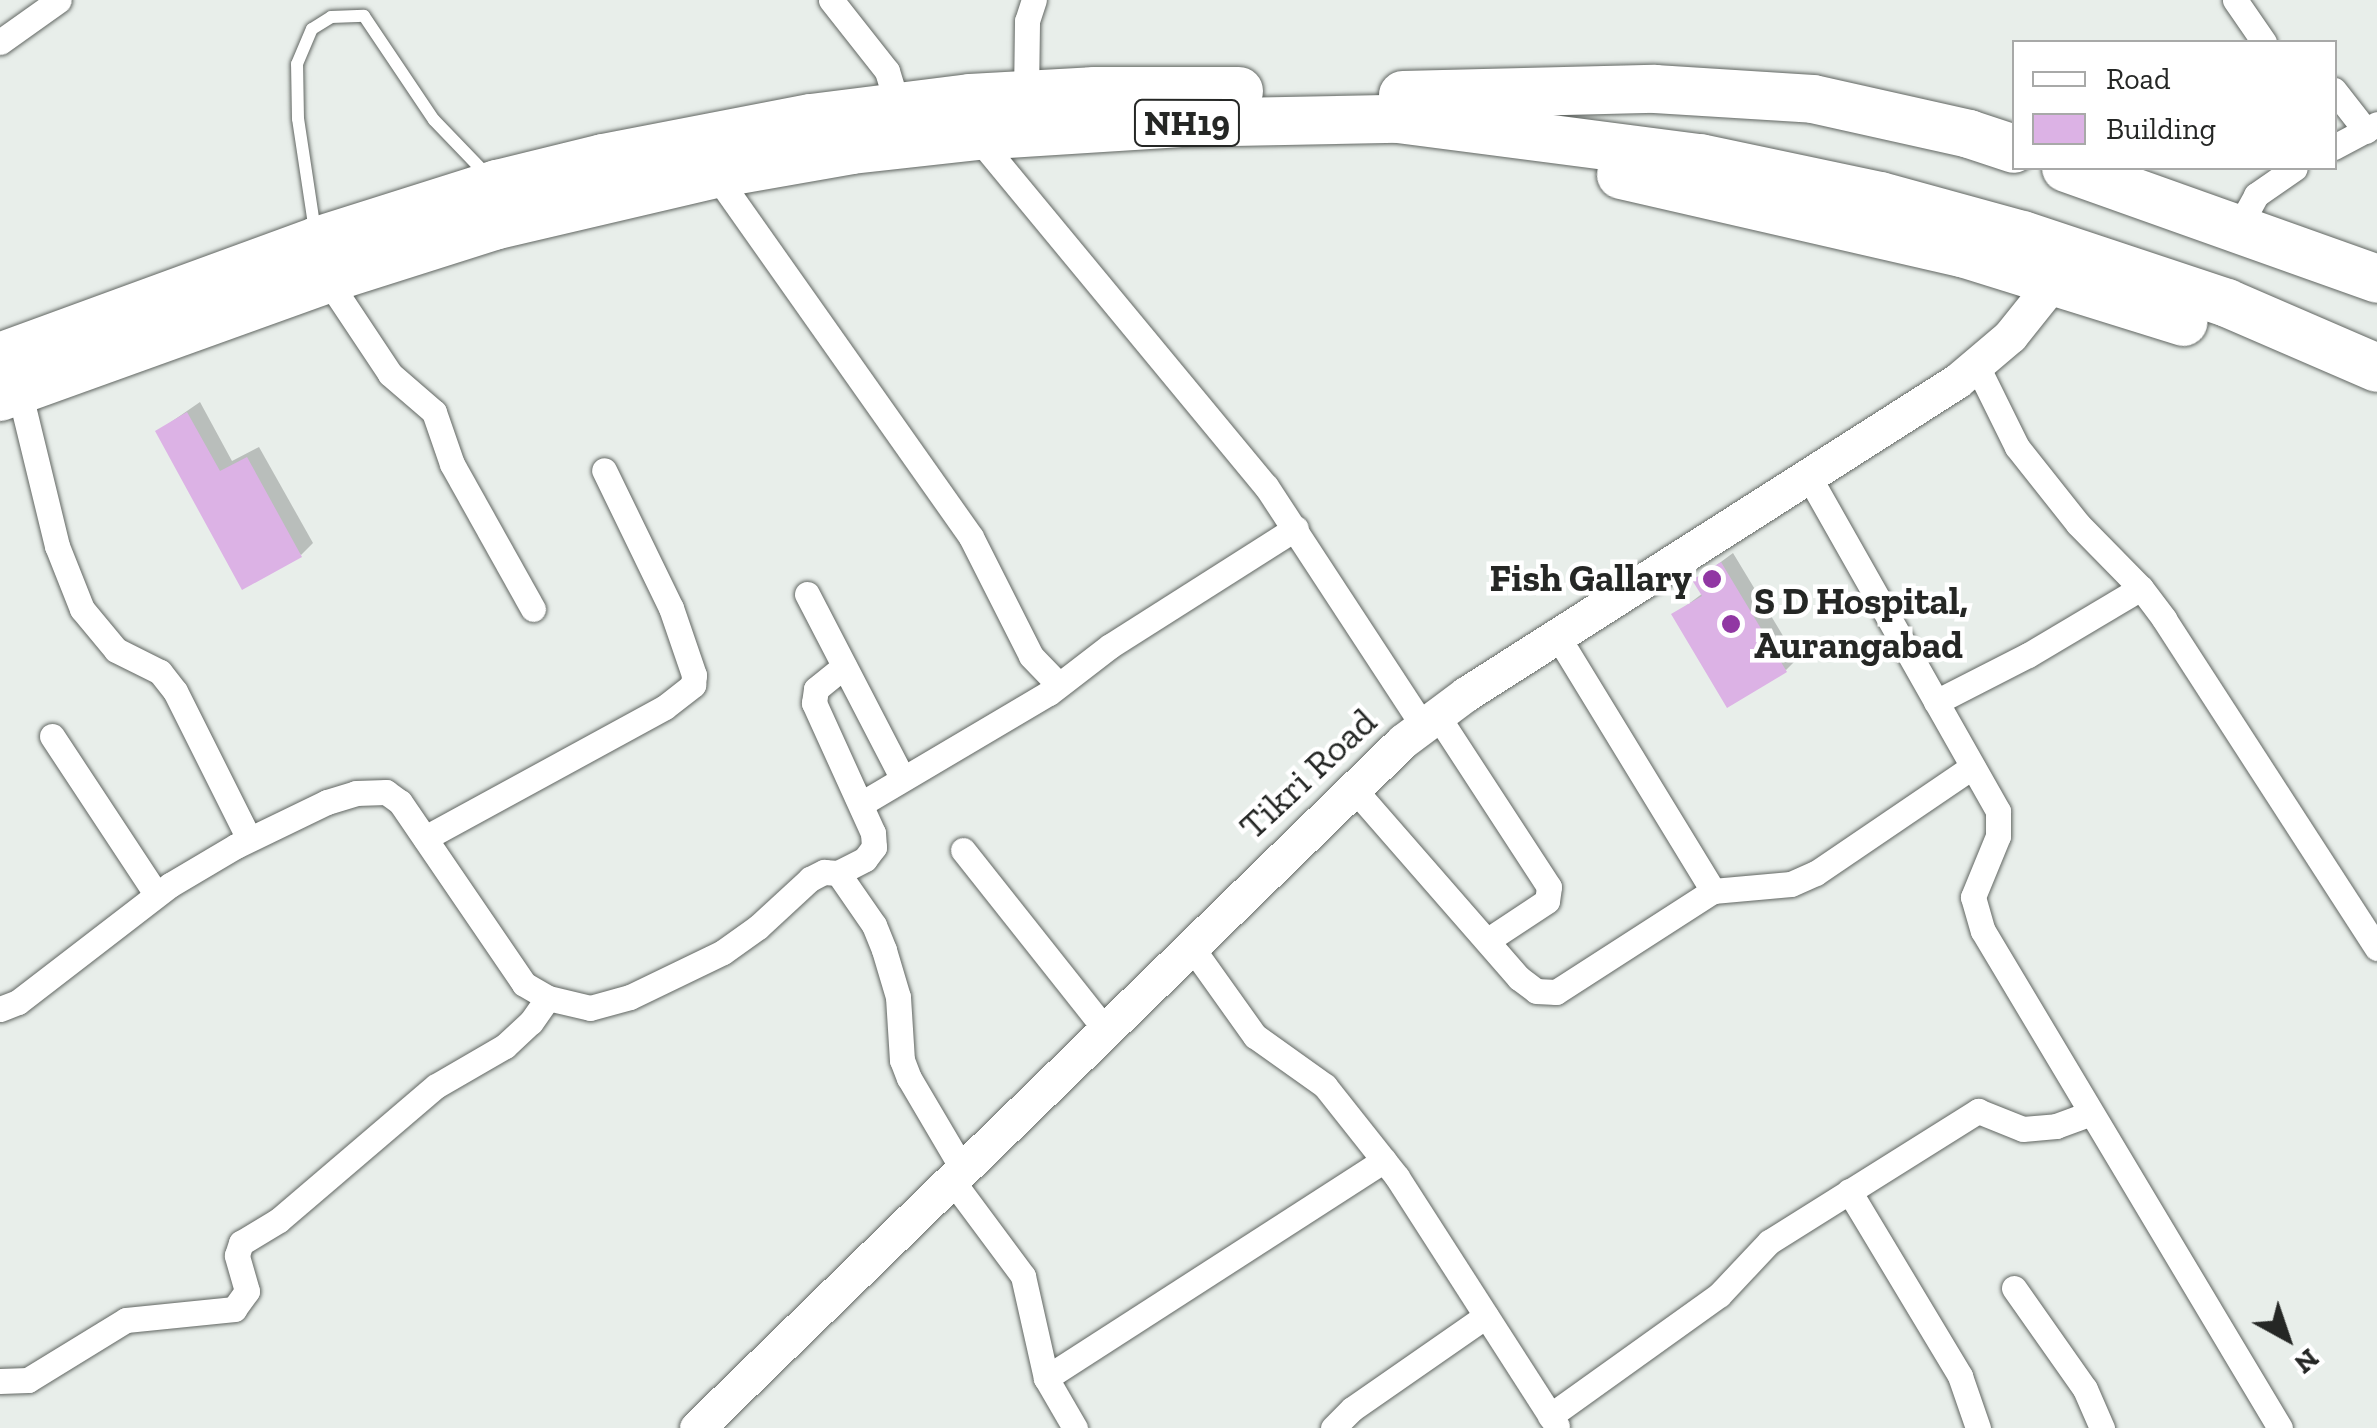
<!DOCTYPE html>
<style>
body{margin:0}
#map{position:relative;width:2377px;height:1428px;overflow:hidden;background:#e8eeea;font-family:"Zilla Slab",serif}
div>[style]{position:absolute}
.shadow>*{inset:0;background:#0003}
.building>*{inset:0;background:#dcb2e5}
.roads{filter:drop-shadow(0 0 2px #616662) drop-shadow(0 0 2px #616662)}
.lane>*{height:12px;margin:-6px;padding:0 6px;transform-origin:6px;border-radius:6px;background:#fff}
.street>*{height:25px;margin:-12.5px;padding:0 12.5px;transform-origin:12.5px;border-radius:12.5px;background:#fff}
.secondary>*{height:35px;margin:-17.5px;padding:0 17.5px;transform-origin:17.5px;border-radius:17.5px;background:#fff}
.highway>*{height:48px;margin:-24px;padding:0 24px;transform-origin:24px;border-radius:24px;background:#fff}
.dots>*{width:28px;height:28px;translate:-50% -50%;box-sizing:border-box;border:5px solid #fff;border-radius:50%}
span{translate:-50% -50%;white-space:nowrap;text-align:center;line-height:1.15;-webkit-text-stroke:9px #fff;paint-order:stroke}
.shield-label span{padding:2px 8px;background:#fff;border:2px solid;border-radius:8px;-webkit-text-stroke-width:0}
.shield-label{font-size:35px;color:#252725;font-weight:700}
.poi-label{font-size:38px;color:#252725;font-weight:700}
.right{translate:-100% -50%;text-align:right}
.left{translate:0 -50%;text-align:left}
.street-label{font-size:38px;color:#252725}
.legend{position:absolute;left:2012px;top:40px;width:325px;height:130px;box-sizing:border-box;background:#fff;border:2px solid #a8a9a8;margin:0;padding:12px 18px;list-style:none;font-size:30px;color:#252725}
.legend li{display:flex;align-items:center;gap:20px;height:50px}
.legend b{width:50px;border:2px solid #a8a9a8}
.north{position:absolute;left:2237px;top:1288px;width:100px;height:100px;-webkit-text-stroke:8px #fff;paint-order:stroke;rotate:140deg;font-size:28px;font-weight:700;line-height:40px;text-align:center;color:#252725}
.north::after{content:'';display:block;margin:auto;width:35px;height:45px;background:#252725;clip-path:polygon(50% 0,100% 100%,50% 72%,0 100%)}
</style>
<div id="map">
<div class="shadow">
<i style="clip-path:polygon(200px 402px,232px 461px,259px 447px,313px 543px,301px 555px,158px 431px)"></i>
<i style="clip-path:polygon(1733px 553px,1797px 659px,1786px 670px,1674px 615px,1703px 593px,1695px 581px)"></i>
</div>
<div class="building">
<i style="clip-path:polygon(187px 412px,220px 471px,247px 457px,302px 557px,242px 590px,155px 431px)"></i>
<i style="clip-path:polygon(1721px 562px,1787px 672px,1727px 708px,1671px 614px,1702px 596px,1692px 580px)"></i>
</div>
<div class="roads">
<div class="lane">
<i style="left:315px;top:231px;width:113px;rotate:-98.6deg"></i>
<i style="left:298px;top:119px;width:55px;rotate:-91deg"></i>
<i style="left:297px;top:64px;width:38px;rotate:-67deg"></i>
<i style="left:312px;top:29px;width:22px;rotate:-32deg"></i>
<i style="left:331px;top:17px;width:33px;rotate:-2deg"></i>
<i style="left:364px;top:16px;width:125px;rotate:56.1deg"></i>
<i style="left:434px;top:120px;width:76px;rotate:46.1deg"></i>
</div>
<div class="street">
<i style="left:831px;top:0;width:90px;rotate:51.7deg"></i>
<i style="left:887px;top:71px;width:37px;rotate:73deg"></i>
<i style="left:2235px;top:0;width:51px;rotate:55.4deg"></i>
<i style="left:0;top:42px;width:72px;rotate:-35.4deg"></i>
<i style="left:2334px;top:90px;width:52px;rotate:52deg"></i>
<i style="left:1026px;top:95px;width:74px;rotate:-89.2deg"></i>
<i style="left:1027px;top:21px;width:22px;rotate:-72deg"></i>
<i style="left:976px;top:136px;width:455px;rotate:50.4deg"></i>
<i style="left:1266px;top:486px;width:287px;rotate:56.8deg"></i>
<i style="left:2334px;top:147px;width:49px;rotate:-28.1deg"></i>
<i style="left:715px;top:174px;width:444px;rotate:54.8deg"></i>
<i style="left:971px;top:537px;width:133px;rotate:63.2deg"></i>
<i style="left:1031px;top:656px;width:40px;rotate:46deg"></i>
<i style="left:2238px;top:228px;width:38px;rotate:-61deg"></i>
<i style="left:2256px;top:195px;width:47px;rotate:-34.7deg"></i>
<i style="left:327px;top:279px;width:114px;rotate:56.4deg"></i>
<i style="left:390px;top:374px;width:58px;rotate:40.8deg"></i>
<i style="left:434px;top:412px;width:55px;rotate:70.9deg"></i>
<i style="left:452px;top:464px;width:166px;rotate:60.8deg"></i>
<i style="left:1977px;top:366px;width:90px;rotate:63.7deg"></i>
<i style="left:2017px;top:447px;width:98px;rotate:51.6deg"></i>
<i style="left:2078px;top:524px;width:90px;rotate:45.5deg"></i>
<i style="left:2141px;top:588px;width:39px;rotate:53deg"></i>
<i style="left:2164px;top:619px;width:392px;rotate:57.1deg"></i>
<i style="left:19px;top:390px;width:161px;rotate:76.3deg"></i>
<i style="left:57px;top:546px;width:68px;rotate:68.4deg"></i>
<i style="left:82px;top:609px;width:53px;rotate:50.3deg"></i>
<i style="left:116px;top:650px;width:49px;rotate:26.6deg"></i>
<i style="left:160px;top:672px;width:24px;rotate:52deg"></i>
<i style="left:175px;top:691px;width:165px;rotate:63.4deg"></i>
<i style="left:1809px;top:477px;width:384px;rotate:60.5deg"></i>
<i style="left:1998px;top:811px;width:25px;rotate:90deg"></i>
<i style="left:1998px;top:836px;width:66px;rotate:112.3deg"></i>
<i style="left:1973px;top:897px;width:35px;rotate:74deg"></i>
<i style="left:1983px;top:931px;width:579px;rotate:59.14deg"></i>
<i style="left:807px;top:594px;width:206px;rotate:62.6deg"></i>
<i style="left:1558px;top:637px;width:298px;rotate:58.6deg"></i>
<i style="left:1936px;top:702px;width:103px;rotate:-27.1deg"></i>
<i style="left:2028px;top:655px;width:131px;rotate:-30.7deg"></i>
<i style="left:1437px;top:715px;width:205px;rotate:56.9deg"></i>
<i style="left:1549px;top:887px;width:14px;rotate:98deg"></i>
<i style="left:1547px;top:901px;width:71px;rotate:146.5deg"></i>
<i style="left:52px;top:736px;width:189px;rotate:56.6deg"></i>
<i style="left:1354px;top:789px;width:251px;rotate:48.9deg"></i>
<i style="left:1519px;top:978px;width:21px;rotate:37deg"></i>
<i style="left:1536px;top:991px;width:20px;rotate:3deg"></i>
<i style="left:1556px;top:992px;width:187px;rotate:-32.8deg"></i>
<i style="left:1713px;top:891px;width:78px;rotate:-5.1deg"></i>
<i style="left:1791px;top:884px;width:27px;rotate:-24deg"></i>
<i style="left:1816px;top:873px;width:189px;rotate:-34.2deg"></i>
<i style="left:861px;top:804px;width:218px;rotate:-30.6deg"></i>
<i style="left:1049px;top:693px;width:77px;rotate:-37.6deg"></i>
<i style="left:1110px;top:646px;width:220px;rotate:-32.4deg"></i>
<i style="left:425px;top:838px;width:273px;rotate:-28.6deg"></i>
<i style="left:665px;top:707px;width:36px;rotate:-38deg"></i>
<i style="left:693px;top:685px;width:10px;rotate:-84deg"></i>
<i style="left:694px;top:675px;width:71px;rotate:-108.9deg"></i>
<i style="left:671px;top:608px;width:153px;rotate:-115.9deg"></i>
<i style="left:963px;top:850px;width:228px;rotate:51.6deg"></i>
<i style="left:838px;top:873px;width:30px;rotate:-27deg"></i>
<i style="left:865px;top:859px;width:15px;rotate:-53deg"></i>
<i style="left:874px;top:847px;width:14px;rotate:-94deg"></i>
<i style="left:873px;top:833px;width:143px;rotate:-114.4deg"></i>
<i style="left:814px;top:703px;width:14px;rotate:-82deg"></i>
<i style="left:816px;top:689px;width:36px;rotate:-39deg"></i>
<i style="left:1190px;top:945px;width:112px;rotate:54.5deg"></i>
<i style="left:1255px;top:1036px;width:86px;rotate:35.5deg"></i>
<i style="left:1325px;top:1086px;width:116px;rotate:51.6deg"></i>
<i style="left:1397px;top:1177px;width:296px;rotate:57.3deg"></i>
<i style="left:0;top:1009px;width:19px;rotate:-21deg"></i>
<i style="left:18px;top:1002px;width:192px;rotate:-37.6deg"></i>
<i style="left:170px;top:885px;width:77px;rotate:-30.6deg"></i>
<i style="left:236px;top:846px;width:101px;rotate:-25.8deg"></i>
<i style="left:327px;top:802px;width:30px;rotate:-17deg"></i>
<i style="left:356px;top:793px;width:30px;rotate:-2deg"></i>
<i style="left:386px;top:792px;width:17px;rotate:36deg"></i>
<i style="left:400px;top:802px;width:220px;rotate:55.7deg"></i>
<i style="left:524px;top:984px;width:28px;rotate:30deg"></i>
<i style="left:548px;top:998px;width:43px;rotate:13.4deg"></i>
<i style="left:590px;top:1008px;width:41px;rotate:-15.4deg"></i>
<i style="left:630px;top:997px;width:103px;rotate:-25.8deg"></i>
<i style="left:723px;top:952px;width:43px;rotate:-35.5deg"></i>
<i style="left:758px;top:927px;width:71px;rotate:-42.7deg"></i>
<i style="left:810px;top:879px;width:16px;rotate:-27deg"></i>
<i style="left:824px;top:872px;width:14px;rotate:4deg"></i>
<i style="left:838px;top:873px;width:63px;rotate:55.3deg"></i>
<i style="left:874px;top:925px;width:27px;rotate:68deg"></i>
<i style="left:884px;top:950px;width:49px;rotate:73.4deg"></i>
<i style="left:898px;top:997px;width:63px;rotate:86.4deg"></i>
<i style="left:902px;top:1060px;width:19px;rotate:69deg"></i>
<i style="left:909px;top:1078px;width:104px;rotate:59.5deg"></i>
<i style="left:951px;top:1179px;width:121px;rotate:53.4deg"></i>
<i style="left:1023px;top:1276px;width:105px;rotate:77.3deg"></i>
<i style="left:1046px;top:1378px;width:58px;rotate:59.9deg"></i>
<i style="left:1849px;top:1191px;width:216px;rotate:59deg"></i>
<i style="left:1960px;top:1376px;width:55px;rotate:70.9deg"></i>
<i style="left:2014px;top:1288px;width:123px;rotate:54.9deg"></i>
<i style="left:2085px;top:1389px;width:43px;rotate:66.4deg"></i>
<i style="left:1046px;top:1378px;width:402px;rotate:-32.8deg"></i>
<i style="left:0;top:1381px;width:28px;rotate:-2deg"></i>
<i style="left:28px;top:1380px;width:115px;rotate:-31.5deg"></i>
<i style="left:126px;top:1320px;width:109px;rotate:-5.8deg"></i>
<i style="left:234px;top:1309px;width:22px;rotate:-54deg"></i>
<i style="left:247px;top:1291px;width:37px;rotate:-106deg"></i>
<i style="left:237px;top:1255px;width:13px;rotate:-72deg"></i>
<i style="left:241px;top:1243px;width:44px;rotate:-31.2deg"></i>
<i style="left:279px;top:1220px;width:206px;rotate:-40.5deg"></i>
<i style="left:436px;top:1086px;width:80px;rotate:-30.1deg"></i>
<i style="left:505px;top:1046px;width:35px;rotate:-43deg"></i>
<i style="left:531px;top:1022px;width:29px;rotate:-55deg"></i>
<i style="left:1550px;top:1416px;width:208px;rotate:-35.6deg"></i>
<i style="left:1719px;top:1295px;width:73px;rotate:-46.7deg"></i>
<i style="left:1769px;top:1242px;width:247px;rotate:-32.1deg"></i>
<i style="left:1978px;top:1111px;width:48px;rotate:21.8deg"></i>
<i style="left:2023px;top:1129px;width:33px;rotate:-5deg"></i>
<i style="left:2056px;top:1126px;width:37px;rotate:-20deg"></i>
<i style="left:1333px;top:1428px;width:27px;rotate:-45deg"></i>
<i style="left:1352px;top:1409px;width:163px;rotate:-34.8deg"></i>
</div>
<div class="secondary">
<i style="left:697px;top:1428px;width:985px;rotate:-44.22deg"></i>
<i style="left:1403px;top:741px;width:79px;rotate:-36.7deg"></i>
<i style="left:1466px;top:694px;width:582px;rotate:-32.52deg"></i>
<i style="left:1957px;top:381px;width:70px;rotate:-40.3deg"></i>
<i style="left:2010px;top:336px;width:70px;rotate:-51.3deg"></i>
</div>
<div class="highway">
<i style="left:1403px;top:95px;width:252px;rotate:-1.4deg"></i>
<i style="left:1655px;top:89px;width:158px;rotate:3.6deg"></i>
<i style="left:1813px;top:99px;width:160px;rotate:12.6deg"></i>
<i style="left:1969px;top:134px;width:47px;rotate:18.4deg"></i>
<i style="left:2066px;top:168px;width:330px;rotate:19.6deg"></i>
<i style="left:1621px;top:175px;width:350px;rotate:12.9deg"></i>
<i style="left:1962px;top:253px;width:232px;rotate:17.3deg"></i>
<i style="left:0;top:357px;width:338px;rotate:-20.1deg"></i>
<i style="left:317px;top:241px;width:189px;rotate:-17.6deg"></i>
<i style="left:497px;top:184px;width:109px;rotate:-13.8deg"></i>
<i style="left:603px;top:158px;width:212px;rotate:-10.9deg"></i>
<i style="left:811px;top:118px;width:160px;rotate:-7.2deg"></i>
<i style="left:970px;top:98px;width:125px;rotate:-3.2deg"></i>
<i style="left:1095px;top:91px;width:144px"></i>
<i style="left:0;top:397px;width:348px;rotate:-19.8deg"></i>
<i style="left:327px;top:279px;width:175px;rotate:-17.6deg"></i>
<i style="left:494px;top:226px;width:227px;rotate:-13.2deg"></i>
<i style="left:715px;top:174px;width:139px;rotate:-9.9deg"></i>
<i style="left:852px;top:150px;width:125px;rotate:-6.4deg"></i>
<i style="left:976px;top:136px;width:205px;rotate:-3.6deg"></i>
<i style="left:1181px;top:123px;width:217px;rotate:-1.1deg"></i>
<i style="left:1398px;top:119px;width:305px;rotate:7.4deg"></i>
<i style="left:1700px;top:158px;width:184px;rotate:11.9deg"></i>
<i style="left:1880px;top:196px;width:148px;rotate:15.3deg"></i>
<i style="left:2023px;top:235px;width:215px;rotate:18.4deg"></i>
<i style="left:2227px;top:303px;width:163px;rotate:23.4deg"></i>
</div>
</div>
<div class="dots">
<i style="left:1712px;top:579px;background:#9137a3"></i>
<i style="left:1731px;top:624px;background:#9137a3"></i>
</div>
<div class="shield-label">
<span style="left:1187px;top:123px">NH19</span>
</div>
<div class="poi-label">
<span class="right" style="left:1692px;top:579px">Fish Gallary</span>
<span class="left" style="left:1754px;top:624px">S D Hospital,<br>Aurangabad</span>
</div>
<div class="street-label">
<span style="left:1308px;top:774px;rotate:-43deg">Tikri Road</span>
</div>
<ul class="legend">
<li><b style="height:12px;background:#fff"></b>Road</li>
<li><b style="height:28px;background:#dcb2e5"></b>Building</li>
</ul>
<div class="north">N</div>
</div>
